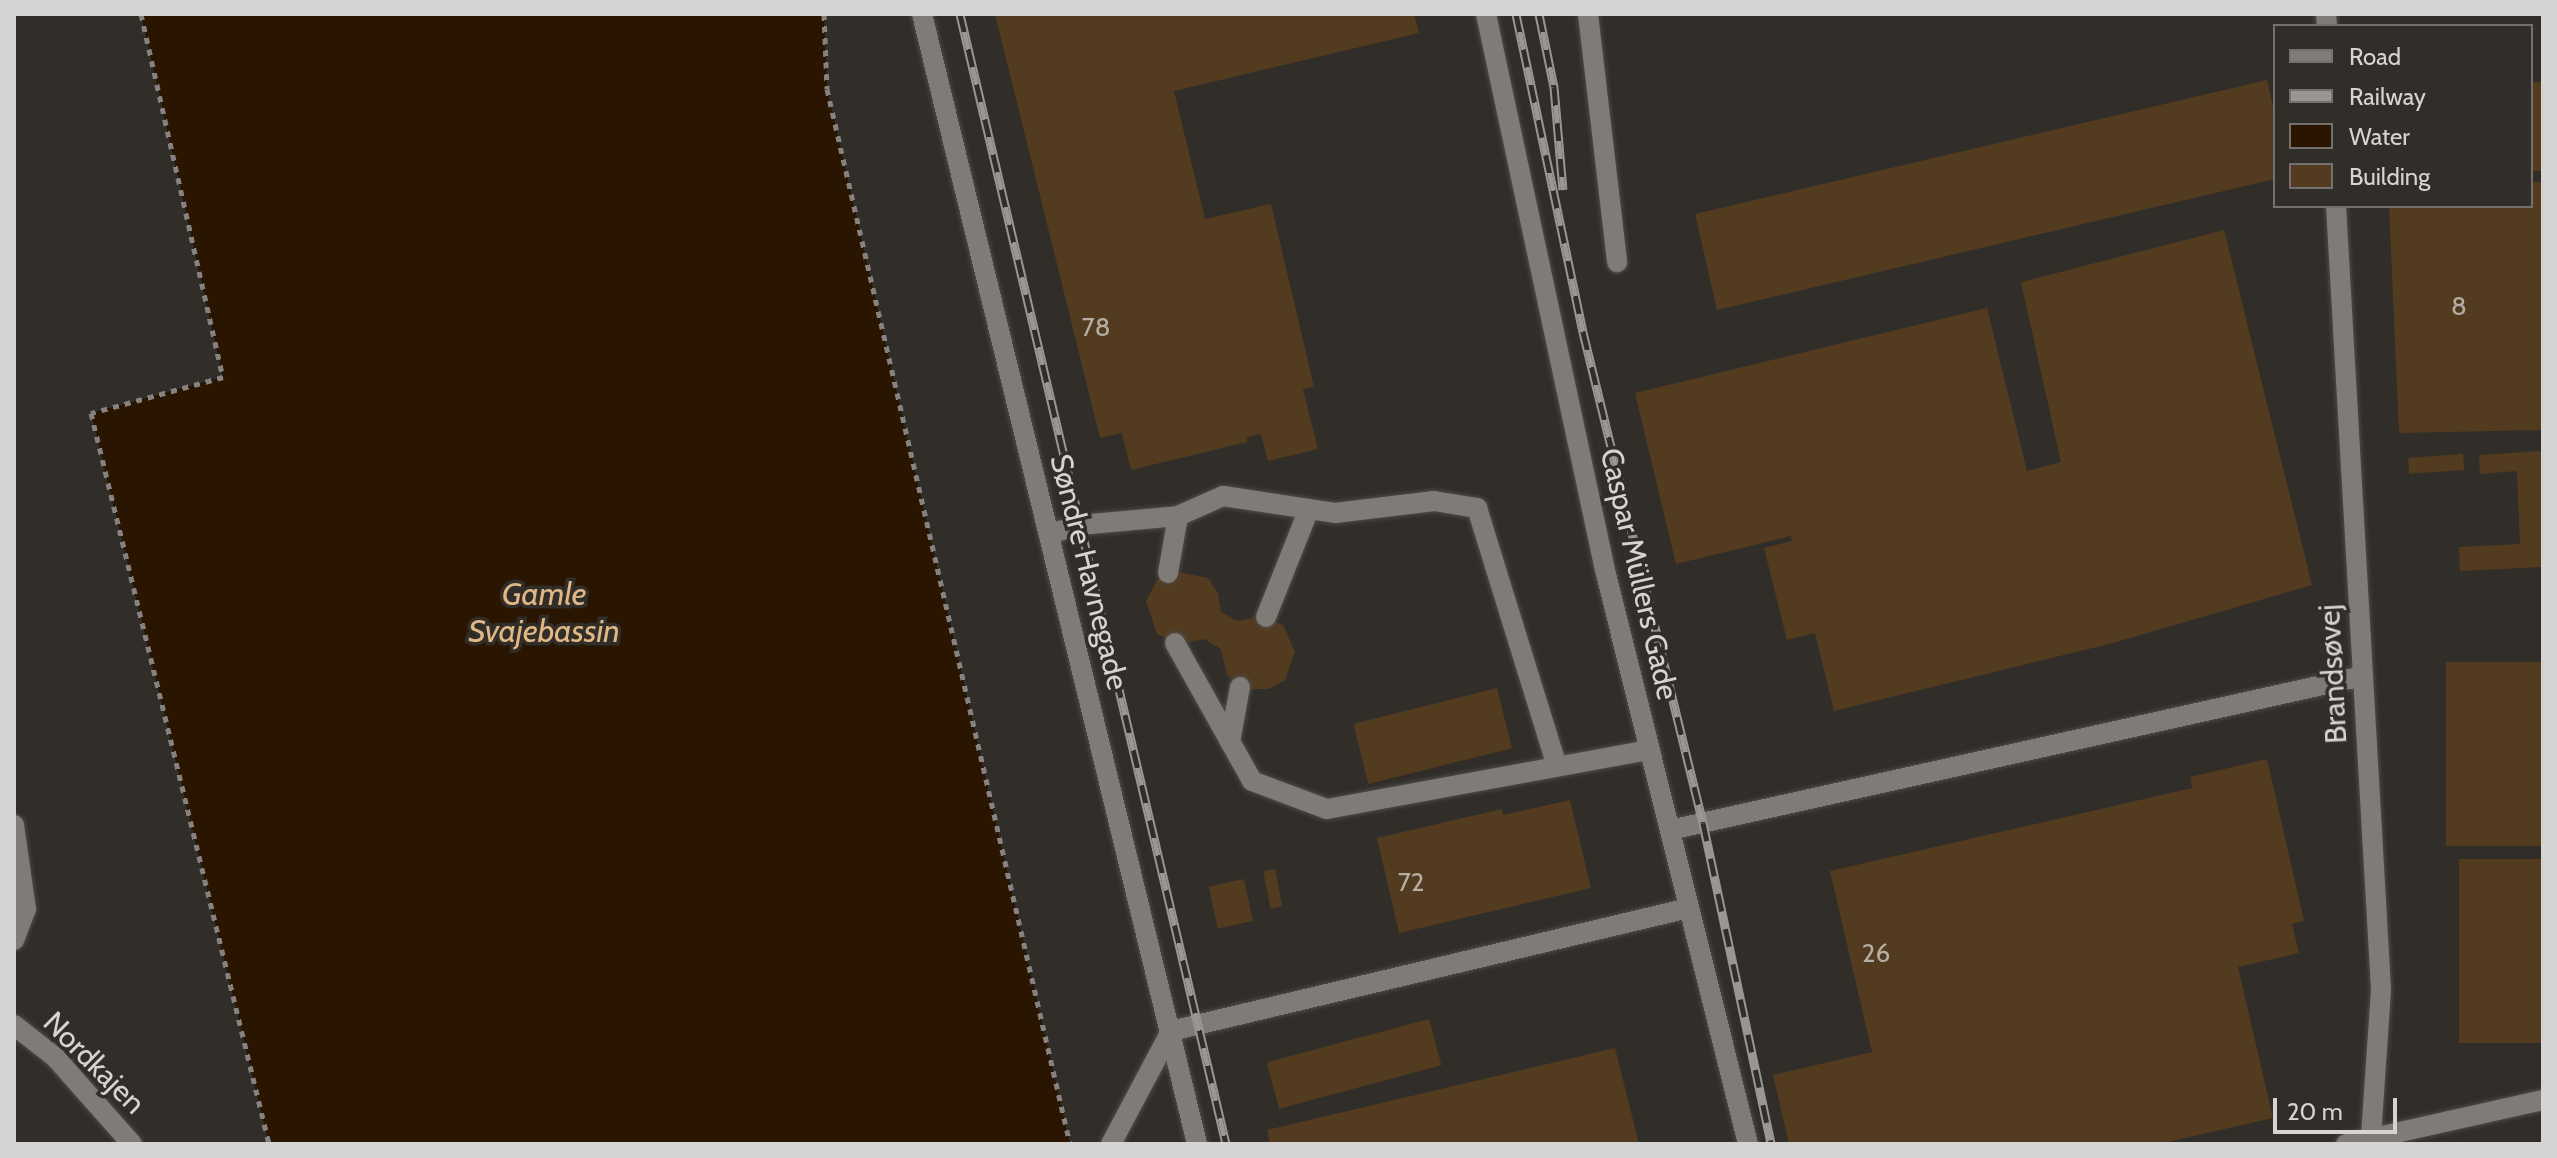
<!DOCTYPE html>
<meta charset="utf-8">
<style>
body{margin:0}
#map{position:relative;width:2557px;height:1158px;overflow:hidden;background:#312e2a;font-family:Cabin,sans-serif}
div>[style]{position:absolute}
.water>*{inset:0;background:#291500}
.building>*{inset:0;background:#523b1f;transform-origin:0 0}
.path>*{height:5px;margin-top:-2.5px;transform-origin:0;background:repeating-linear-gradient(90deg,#85827f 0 6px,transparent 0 12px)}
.roads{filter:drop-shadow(0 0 2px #4e4b48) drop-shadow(0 0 2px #4e4b48)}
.service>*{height:20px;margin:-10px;padding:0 10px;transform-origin:10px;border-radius:10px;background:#7f7c78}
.minor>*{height:20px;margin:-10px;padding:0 10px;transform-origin:10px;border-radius:10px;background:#7f7c78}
.rail>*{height:9px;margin-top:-4.5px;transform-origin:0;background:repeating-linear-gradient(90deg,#312e2a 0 18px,#999794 0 36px);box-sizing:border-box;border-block:2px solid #999794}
span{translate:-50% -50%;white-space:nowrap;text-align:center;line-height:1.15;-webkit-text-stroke:7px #312e2a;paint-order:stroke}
.number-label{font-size:26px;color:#b5aea5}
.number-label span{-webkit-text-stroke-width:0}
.street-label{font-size:30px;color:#d6d4d2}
.water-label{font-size:32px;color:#e1b784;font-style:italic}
.frame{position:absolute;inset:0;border:16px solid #d6d4d2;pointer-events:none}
.legend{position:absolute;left:2273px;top:24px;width:260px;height:184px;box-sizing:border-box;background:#312e2a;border:2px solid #73706d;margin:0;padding:10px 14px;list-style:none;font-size:24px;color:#d6d4d2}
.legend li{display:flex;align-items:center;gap:16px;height:40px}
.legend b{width:40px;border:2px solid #73706d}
.scale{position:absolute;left:2273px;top:1098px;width:124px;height:36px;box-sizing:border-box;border:4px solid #d6d4d2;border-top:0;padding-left:10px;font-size:24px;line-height:28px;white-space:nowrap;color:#d6d4d2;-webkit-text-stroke:6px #312e2a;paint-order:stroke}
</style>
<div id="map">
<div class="water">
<i style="clip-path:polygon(141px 14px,824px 14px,827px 89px,1070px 1144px,269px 1144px,91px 413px,223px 377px)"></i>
</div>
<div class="building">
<i style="clip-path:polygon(995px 14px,1414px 14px,1419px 33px,1174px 91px,1205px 219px,1271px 204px,1314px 387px,1303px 389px,1318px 449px,1268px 461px,1261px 434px,1246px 437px,1247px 442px,1131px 470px,1122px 433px,1100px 438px)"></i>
<i style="clip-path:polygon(2267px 80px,2275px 116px,2275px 179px,1717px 310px,1695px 214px)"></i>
<i style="left:2531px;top:82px;width:12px;height:89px"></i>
<i style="clip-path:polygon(2531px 182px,2543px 182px,2543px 430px,2399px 433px,2389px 206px,2531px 206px)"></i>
<i style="clip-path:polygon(2224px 230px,2312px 585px,2113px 643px,1834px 711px,1815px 633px,1787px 640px,1764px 548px,1792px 541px,1791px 536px,1676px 564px,1635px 393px,1987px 308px,2027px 471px,2061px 462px,2021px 282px)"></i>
<i style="clip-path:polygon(2543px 451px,2543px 567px,2460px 571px,2459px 547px,2520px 544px,2517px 471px,2480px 474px,2479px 455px)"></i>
<i style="left:2463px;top:454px;width:16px;height:55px;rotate:86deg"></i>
<i style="clip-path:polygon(1173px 571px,1208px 578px,1218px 593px,1221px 612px,1238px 621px,1261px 616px,1283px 625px,1295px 652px,1285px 680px,1269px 689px,1246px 689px,1227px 675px,1221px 649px,1204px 639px,1179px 644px,1157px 634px,1146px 601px,1157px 580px)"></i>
<i style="left:2543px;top:662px;width:184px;height:97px;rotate:90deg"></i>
<i style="left:1497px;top:688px;width:62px;height:148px;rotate:76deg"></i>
<i style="clip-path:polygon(2267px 759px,2304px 921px,2292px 924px,2299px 953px,2238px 967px,2273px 1118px,2159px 1144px,1789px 1144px,1773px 1075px,1872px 1052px,1830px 871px,2192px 788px,2190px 777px)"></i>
<i style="clip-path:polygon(1570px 800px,1591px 888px,1399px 933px,1377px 838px,1502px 809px,1503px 815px)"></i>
<i style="left:2543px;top:859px;width:184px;height:84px;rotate:90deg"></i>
<i style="left:1275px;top:869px;width:38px;height:12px;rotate:79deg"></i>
<i style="left:1244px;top:879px;width:43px;height:36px;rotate:78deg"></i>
<i style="left:1429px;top:1019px;width:48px;height:168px;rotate:75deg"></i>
<i style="clip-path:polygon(1615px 1048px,1639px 1144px,1270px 1144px,1267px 1130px)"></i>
</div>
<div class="path">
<i style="left:141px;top:14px;width:372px;rotate:77.3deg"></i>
<i style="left:223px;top:377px;width:137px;rotate:164.7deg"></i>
<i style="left:91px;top:413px;width:752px;rotate:76.31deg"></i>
<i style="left:824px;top:14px;width:75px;rotate:87.7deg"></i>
<i style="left:827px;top:89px;width:1083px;rotate:77.03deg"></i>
</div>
<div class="roads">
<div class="service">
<i style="left:1588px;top:14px;width:250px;rotate:83.3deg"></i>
<i style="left:1049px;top:534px;width:32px;rotate:-16deg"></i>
<i style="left:1080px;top:525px;width:98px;rotate:-5.2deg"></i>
<i style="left:1168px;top:573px;width:58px;rotate:-80deg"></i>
<i style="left:1178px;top:516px;width:49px;rotate:-24deg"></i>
<i style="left:1223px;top:496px;width:113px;rotate:8.6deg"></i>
<i style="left:1335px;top:513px;width:100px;rotate:-6.9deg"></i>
<i style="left:1434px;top:501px;width:44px;rotate:9.2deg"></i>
<i style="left:1477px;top:508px;width:270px;rotate:72.8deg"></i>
<i style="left:1266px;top:617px;width:116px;rotate:-68.3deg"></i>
<i style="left:1175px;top:643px;width:158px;rotate:60.8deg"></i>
<i style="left:1252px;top:781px;width:80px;rotate:20.5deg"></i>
<i style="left:1327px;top:809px;width:327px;rotate:-10.4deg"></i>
<i style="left:1230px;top:742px;width:56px;rotate:-79.7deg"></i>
<i style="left:1670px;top:830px;width:710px;rotate:-12.53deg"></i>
<i style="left:1111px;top:1144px;width:128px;rotate:-62deg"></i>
<i style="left:1171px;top:1031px;width:532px;rotate:-13.36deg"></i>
</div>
<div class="minor">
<i style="left:922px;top:14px;width:1163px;rotate:76.32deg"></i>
<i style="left:1486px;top:14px;width:569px;rotate:77.92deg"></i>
<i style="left:1605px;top:570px;width:592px;rotate:76.01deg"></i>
<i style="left:2326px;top:14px;width:12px;rotate:85deg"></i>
<i style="left:2336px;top:206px;width:785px;rotate:86.71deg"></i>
<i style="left:2381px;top:990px;width:148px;rotate:93.9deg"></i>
<i style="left:14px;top:825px;width:85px;rotate:81.9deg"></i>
<i style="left:26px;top:909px;width:33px;rotate:111deg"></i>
<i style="left:14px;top:1025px;width:52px;rotate:38deg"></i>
<i style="left:55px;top:1057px;width:116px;rotate:48.5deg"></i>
<i style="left:2346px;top:1144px;width:202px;rotate:-12.6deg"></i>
</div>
</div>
<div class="rail">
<i style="left:960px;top:14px;width:1161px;rotate:76.75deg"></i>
<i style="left:1516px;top:14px;width:325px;rotate:78.1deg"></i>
<i style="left:1583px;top:332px;width:505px;rotate:76.27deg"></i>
<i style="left:1703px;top:823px;width:328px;rotate:78deg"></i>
<i style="left:1539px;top:14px;width:75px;rotate:78.4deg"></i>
<i style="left:1554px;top:87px;width:103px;rotate:85deg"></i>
</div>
<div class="number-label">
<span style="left:2459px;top:307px">8</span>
<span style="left:1096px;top:328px">78</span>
<span style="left:1411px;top:883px">72</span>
<span style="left:1876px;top:954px">26</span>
</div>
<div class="street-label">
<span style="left:1089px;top:572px;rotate:76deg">Søndre Havnegade</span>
<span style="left:1639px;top:574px;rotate:77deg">Caspar Müllers Gade</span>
<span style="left:2333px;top:674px;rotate:-93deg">Brandsøvej</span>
<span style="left:94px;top:1063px;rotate:45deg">Nordkajen</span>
</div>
<div class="water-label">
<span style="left:544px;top:613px">Gamle<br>Svajebassin</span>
</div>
<div class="frame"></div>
<ul class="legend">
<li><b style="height:10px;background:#7f7c78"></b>Road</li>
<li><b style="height:10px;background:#999794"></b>Railway</li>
<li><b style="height:22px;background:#291500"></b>Water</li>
<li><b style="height:22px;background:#523b1f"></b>Building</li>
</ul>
<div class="scale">20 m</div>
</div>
